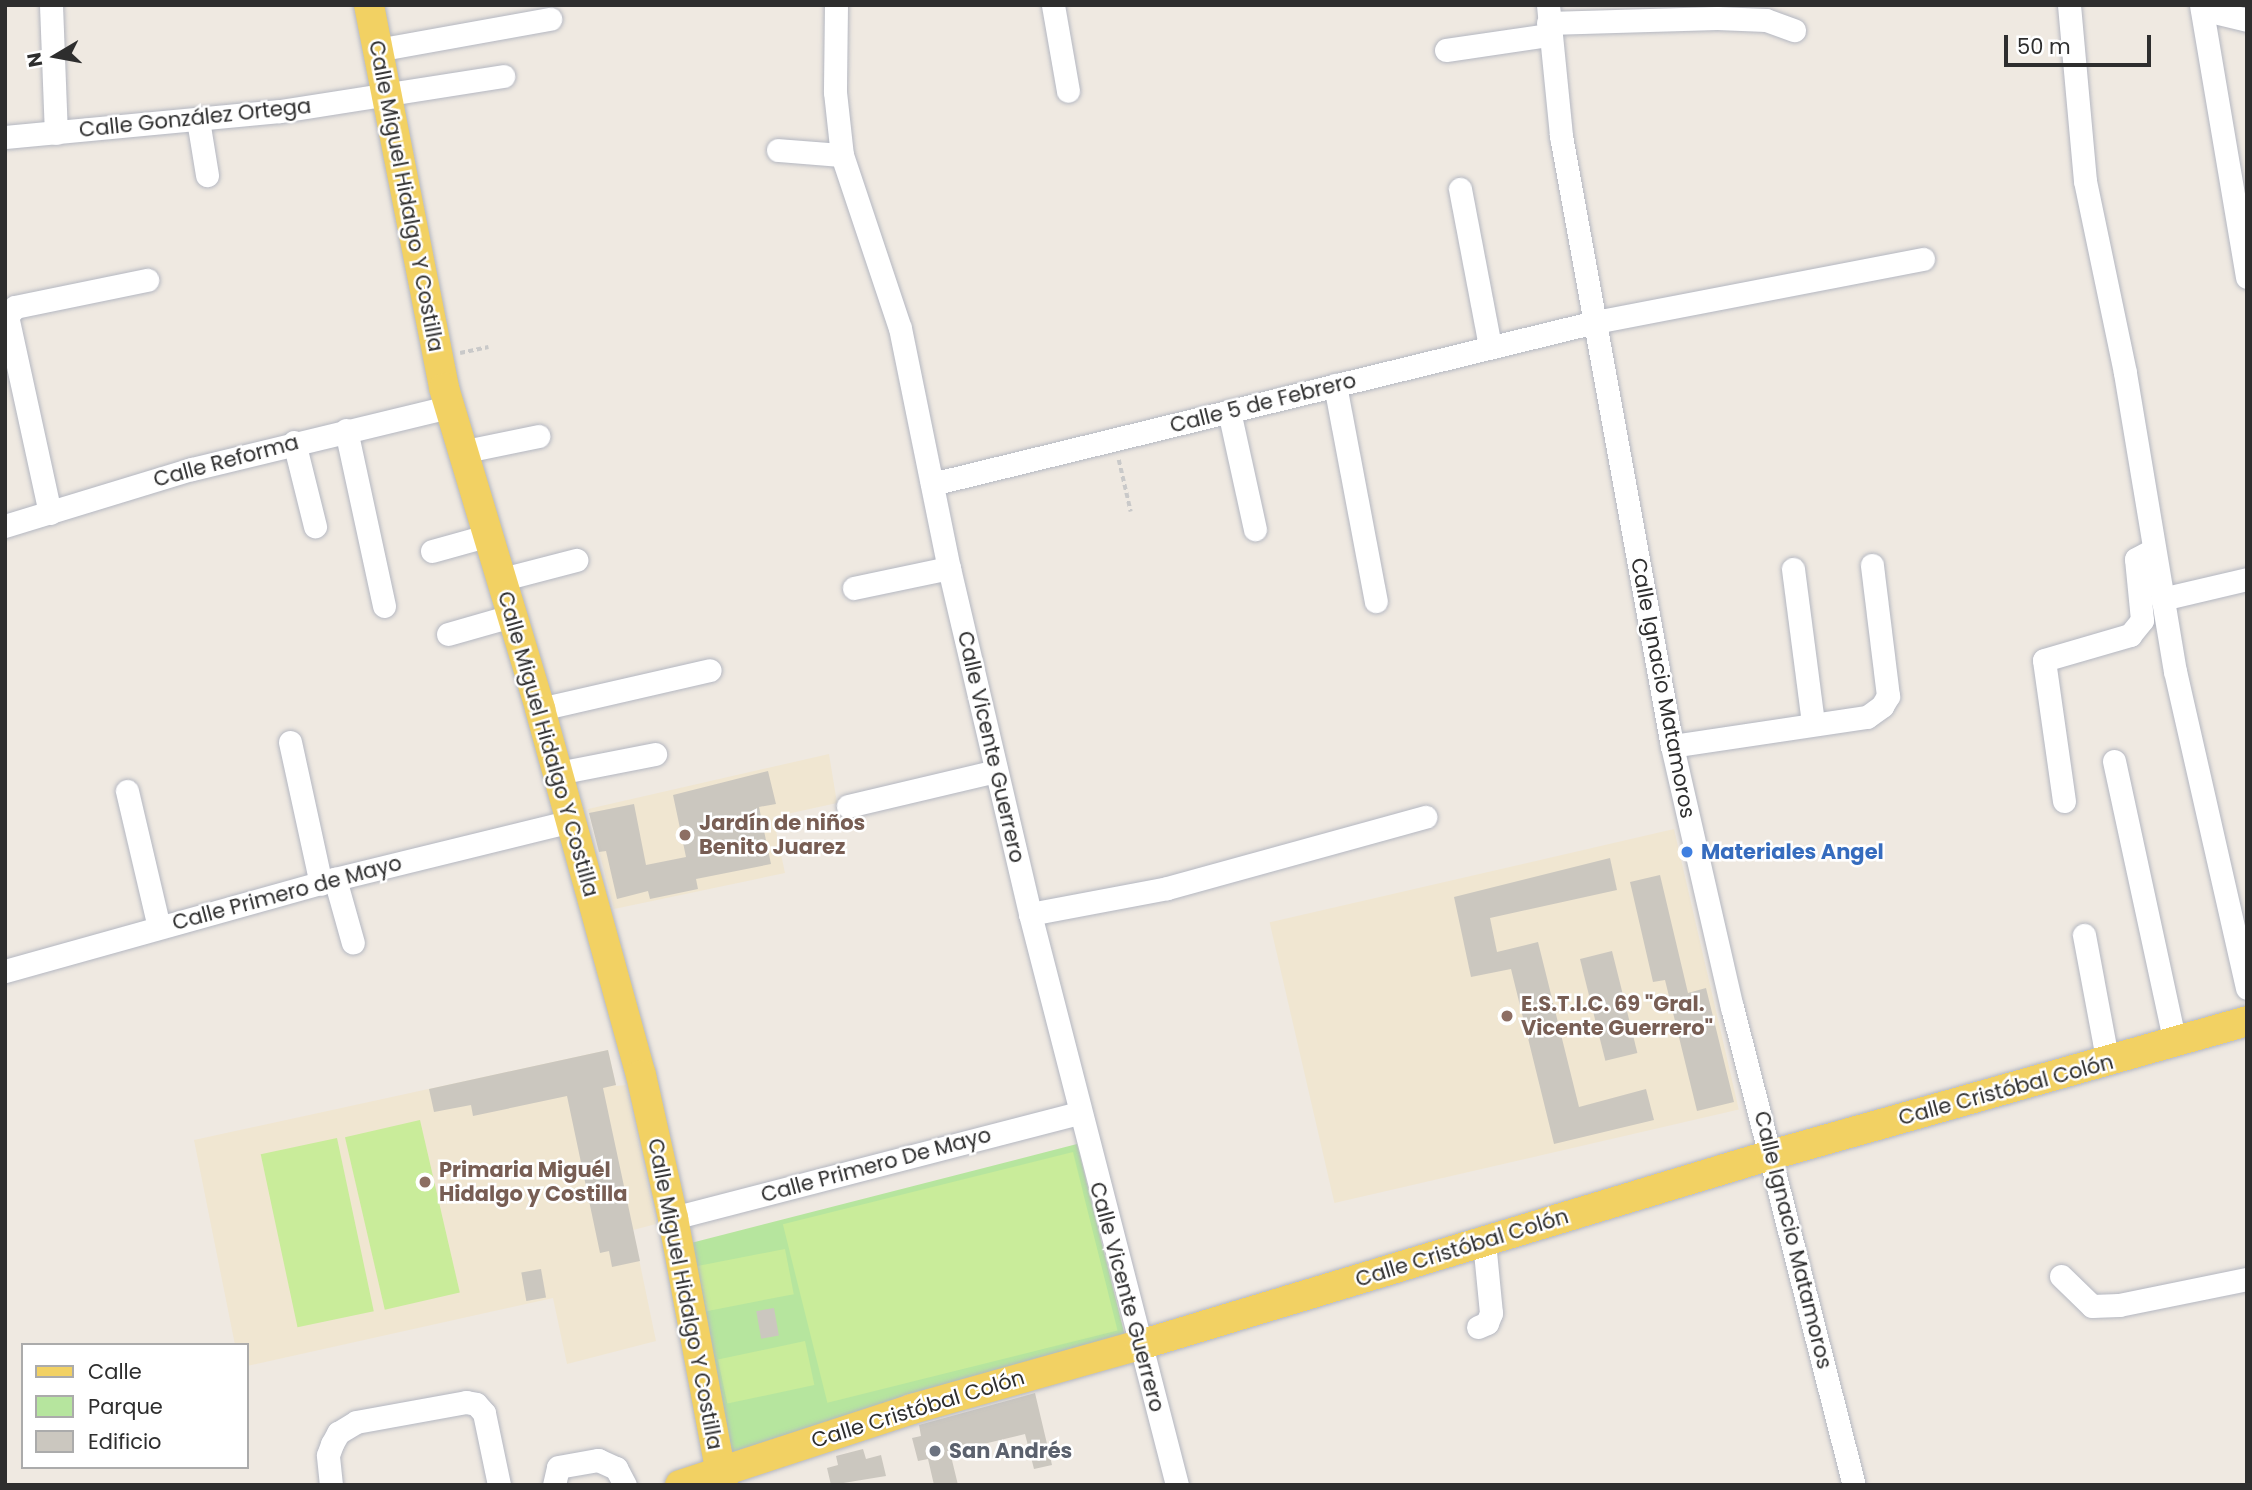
<!DOCTYPE html>
<meta charset="utf-8">
<style>
body{margin:0}
#map{position:relative;width:2252px;height:1490px;overflow:hidden;background:#efe9e1;font-family:Poppins,sans-serif}
div>[style]{position:absolute}
.education>*{inset:0;background:#f0e6d1;transform-origin:0 0}
.green>*{inset:0;background:#b6e59e}
.pitch>*{inset:0;background:#c9ec9a;transform-origin:0 0}
.building>*{inset:0;background:#cbc7bf;transform-origin:0 0}
.path>*{height:3.5px;margin-top:-1.75px;transform-origin:0;background:repeating-linear-gradient(90deg,#c9c9c9 0 5px,transparent 0 8.5px)}
.roads{filter:drop-shadow(0 0 2px #b4b7c1) drop-shadow(0 0 2px #b4b7c1)}
.minor>*{height:23px;margin:-11.5px;padding:0 11.5px;transform-origin:11.5px;border-radius:11.5px;background:#fff}
.major>*{height:30px;margin:-15px;padding:0 15px;transform-origin:15px;border-radius:15px;background:#f2d163}
.dots>*{width:19px;height:19px;translate:-50% -50%;box-sizing:border-box;border:4px solid #fff;border-radius:50%}
span{translate:-50% -50%;white-space:nowrap;text-align:center;line-height:1.15;-webkit-text-stroke:5px #fff;paint-order:stroke}
.street-label{font-size:21px;color:#2e2e2e}
.education-label{font-size:21px;color:#785e54;font-weight:700}
.left{translate:0 -50%;text-align:left}
.shop-label{font-size:21px;color:#366cbe;font-weight:700}
.worship-label{font-size:21px;color:#5b616d;font-weight:700}
.frame{position:absolute;inset:0;border:7px solid #2e2e2e;pointer-events:none}
.legend{position:absolute;left:21px;top:1343px;width:228px;height:126px;box-sizing:border-box;background:#fff;border:2px solid #ababab;margin:0;padding:9px 12px;list-style:none;font-size:21px;color:#2e2e2e}
.legend li{display:flex;align-items:center;gap:14px;height:35px}
.legend b{width:35px;border:2px solid #ababab}
.north{position:absolute;left:21px;top:21px;width:70px;height:70px;-webkit-text-stroke:5px #fff;paint-order:stroke;rotate:260deg;font-size:19px;font-weight:700;line-height:28px;text-align:center;color:#2e2e2e}
.north::after{content:'';display:block;margin:auto;width:24px;height:32px;background:#2e2e2e;clip-path:polygon(50% 0,100% 100%,50% 72%,0 100%)}
.scale{position:absolute;left:2004px;top:35px;width:147px;height:32px;box-sizing:border-box;border:4px solid #2e2e2e;border-top:0;padding-left:9px;font-size:21px;line-height:24px;white-space:nowrap;color:#2e2e2e;-webkit-text-stroke:5px #fff;paint-order:stroke}
</style>
<div id="map">
<div class="education">
<i style="clip-path:polygon(829px 754px,837px 803px,773px 817px,785px 873px,614px 909px,588px 809px)"></i>
<i style="left:1674px;top:829px;width:288px;height:415px;rotate:77deg"></i>
<i style="clip-path:polygon(608px 1050px,616px 1086px,626px 1085px,656px 1224px,633px 1230px,656px 1341px,567px 1364px,553px 1298px,247px 1366px,247px 1345px,235px 1345px,194px 1140px)"></i>
</div>
<div class="green">
<i style="clip-path:polygon(1077px 1144px,1126px 1340px,905px 1395px,807px 1437px,730px 1457px,687px 1244px)"></i>
</div>
<div class="pitch">
<i style="left:420px;top:1120px;width:177px;height:77px;rotate:77deg"></i>
<i style="left:337px;top:1138px;width:177px;height:78px;rotate:78deg"></i>
<i style="left:1073px;top:1152px;width:184px;height:299px;rotate:76deg"></i>
<i style="left:785px;top:1249px;width:46px;height:89px;rotate:79deg"></i>
<i style="left:805px;top:1341px;width:45px;height:89px;rotate:78deg"></i>
</div>
<div class="building">
<i style="clip-path:polygon(768px 771px,776px 804px,759px 807px,771px 864px,696px 879px,698px 889px,650px 899px,648px 891px,617px 899px,606px 851px,599px 852px,589px 813px,634px 804px,646px 865px,686px 857px,673px 795px)"></i>
<i style="clip-path:polygon(1610px 858px,1617px 890px,1490px 918px,1497px 952px,1538px 942px,1579px 1107px,1646px 1089px,1654px 1120px,1554px 1144px,1511px 969px,1471px 977px,1454px 897px)"></i>
<i style="clip-path:polygon(1660px 875px,1688px 993px,1706px 988px,1734px 1102px,1697px 1111px,1665px 980px,1653px 982px,1630px 882px)"></i>
<i style="left:1612px;top:951px;width:105px;height:33px;rotate:76deg"></i>
<i style="clip-path:polygon(608px 1050px,616px 1085px,603px 1088px,640px 1261px,612px 1267px,609px 1251px,600px 1253px,567px 1096px,473px 1116px,471px 1105px,434px 1112px,429px 1089px)"></i>
<i style="left:541px;top:1269px;width:29px;height:20px;rotate:80deg"></i>
<i style="left:774px;top:1308px;width:28px;height:18px;rotate:80deg"></i>
<i style="clip-path:polygon(1035px 1393px,1052px 1465px,1034px 1469px,1025px 1434px,950px 1452px,958px 1485px,934px 1485px,928px 1459px,918px 1461px,912px 1438px,921px 1436px,919px 1425px)"></i>
<i style="clip-path:polygon(863px 1449px,866px 1459px,881px 1455px,886px 1476px,831px 1485px,827px 1468px,838px 1465px,836px 1456px)"></i>
</div>
<div class="path">
<i style="left:460px;top:353px;width:29px;rotate:-12deg"></i>
<i style="left:1119px;top:460px;width:53px;rotate:77deg"></i>
</div>
<div class="roads">
<div class="minor">
<i style="left:51px;top:5px;width:128px;rotate:87.8deg"></i>
<i style="left:836px;top:5px;width:87px;rotate:90.7deg"></i>
<i style="left:835px;top:92px;width:63px;rotate:83.7deg"></i>
<i style="left:842px;top:155px;width:182px;rotate:71.5deg"></i>
<i style="left:900px;top:328px;width:245px;rotate:78.5deg"></i>
<i style="left:949px;top:568px;width:355px;rotate:76.8deg"></i>
<i style="left:1030px;top:914px;width:590px;rotate:75.56deg"></i>
<i style="left:1053px;top:5px;width:87px;rotate:80.1deg"></i>
<i style="left:1548px;top:5px;width:132px;rotate:84.3deg"></i>
<i style="left:1561px;top:136px;width:620px;rotate:79.69deg"></i>
<i style="left:1672px;top:746px;width:268px;rotate:77.1deg"></i>
<i style="left:1732px;top:1007px;width:493px;rotate:75.7deg"></i>
<i style="left:2069px;top:5px;width:177px;rotate:84.8deg"></i>
<i style="left:2085px;top:181px;width:196px;rotate:78.2deg"></i>
<i style="left:2125px;top:373px;width:302px;rotate:80.5deg"></i>
<i style="left:2175px;top:671px;width:325px;rotate:77.2deg"></i>
<i style="left:2201px;top:5px;width:276px;rotate:80.4deg"></i>
<i style="left:2202px;top:9px;width:46px;rotate:13.7deg"></i>
<i style="left:1548px;top:23px;width:169px;rotate:-1.7deg"></i>
<i style="left:1717px;top:18px;width:49px;rotate:2.3deg"></i>
<i style="left:1766px;top:20px;width:30px;rotate:20deg"></i>
<i style="left:377px;top:50px;width:176px;rotate:-10.2deg"></i>
<i style="left:1446px;top:50px;width:104px;rotate:-8.3deg"></i>
<i style="left:198px;top:120px;width:56px;rotate:80.7deg"></i>
<i style="left:5px;top:137px;width:276px;rotate:-5.4deg"></i>
<i style="left:280px;top:111px;width:226px;rotate:-8.9deg"></i>
<i style="left:778px;top:150px;width:64px;rotate:4.5deg"></i>
<i style="left:1460px;top:189px;width:160px;rotate:79.2deg"></i>
<i style="left:1335px;top:385px;width:220px;rotate:79.3deg"></i>
<i style="left:1229px;top:411px;width:121px;rotate:77.6deg"></i>
<i style="left:346px;top:430px;width:180px;rotate:77.8deg"></i>
<i style="left:294px;top:442px;width:87px;rotate:76deg"></i>
<i style="left:461px;top:452px;width:79px;rotate:-11.7deg"></i>
<i style="left:932px;top:484px;width:683px;rotate:-13.73deg"></i>
<i style="left:1595px;top:322px;width:334px;rotate:-10.9deg"></i>
<i style="left:50px;top:513px;width:202px;rotate:-102.3deg"></i>
<i style="left:7px;top:316px;width:12px;rotate:-48deg"></i>
<i style="left:15px;top:307px;width:135px;rotate:-11.6deg"></i>
<i style="left:5px;top:526px;width:195px;rotate:-17deg"></i>
<i style="left:192px;top:469px;width:264px;rotate:-13.6deg"></i>
<i style="left:432px;top:551px;width:56px;rotate:-15.5deg"></i>
<i style="left:1793px;top:569px;width:156px;rotate:82.6deg"></i>
<i style="left:499px;top:580px;width:80px;rotate:-14.6deg"></i>
<i style="left:854px;top:588px;width:97px;rotate:-11.9deg"></i>
<i style="left:2162px;top:599px;width:87px;rotate:-13.2deg"></i>
<i style="left:448px;top:634px;width:66px;rotate:-15.9deg"></i>
<i style="left:540px;top:709px;width:174px;rotate:-12.9deg"></i>
<i style="left:290px;top:742px;width:145px;rotate:77.7deg"></i>
<i style="left:1672px;top:746px;width:197px;rotate:-8.5deg"></i>
<i style="left:1867px;top:717px;width:19px;rotate:-36deg"></i>
<i style="left:1882px;top:706px;width:12px;rotate:-59deg"></i>
<i style="left:1888px;top:696px;width:132px;rotate:-97deg"></i>
<i style="left:2114px;top:761px;width:289px;rotate:77.8deg"></i>
<i style="left:558px;top:773px;width:99px;rotate:-11.1deg"></i>
<i style="left:127px;top:791px;width:140px;rotate:76.8deg"></i>
<i style="left:2064px;top:801px;width:142px;rotate:-98.1deg"></i>
<i style="left:2044px;top:660px;width:90px;rotate:-16.2deg"></i>
<i style="left:2130px;top:635px;width:19px;rotate:-51deg"></i>
<i style="left:2142px;top:620px;width:61px;rotate:-95.6deg"></i>
<i style="left:2136px;top:559px;width:19px;rotate:-28deg"></i>
<i style="left:848px;top:806px;width:152px;rotate:-13.3deg"></i>
<i style="left:335px;top:879px;width:66px;rotate:74.3deg"></i>
<i style="left:1030px;top:914px;width:139px;rotate:-10.7deg"></i>
<i style="left:1167px;top:888px;width:268px;rotate:-15.4deg"></i>
<i style="left:2084px;top:935px;width:130px;rotate:79.4deg"></i>
<i style="left:5px;top:971px;width:343px;rotate:-15.6deg"></i>
<i style="left:335px;top:879px;width:243px;rotate:-13.8deg"></i>
<i style="left:673px;top:1218px;width:418px;rotate:-14.5deg"></i>
<i style="left:2061px;top:1276px;width:43px;rotate:44.1deg"></i>
<i style="left:2092px;top:1306px;width:27px;rotate:-2deg"></i>
<i style="left:2119px;top:1305px;width:131px;rotate:-11.5deg"></i>
<i style="left:1478px;top:1327px;width:10px;rotate:-24deg"></i>
<i style="left:1487px;top:1323px;width:11px;rotate:-68deg"></i>
<i style="left:1491px;top:1313px;width:72px;rotate:-95.6deg"></i>
<i style="left:331px;top:1485px;width:30px;rotate:-96deg"></i>
<i style="left:328px;top:1455px;width:12px;rotate:-70deg"></i>
<i style="left:332px;top:1444px;width:13px;rotate:-61deg"></i>
<i style="left:338px;top:1433px;width:21px;rotate:-31deg"></i>
<i style="left:356px;top:1422px;width:112px;rotate:-10.3deg"></i>
<i style="left:466px;top:1402px;width:10px;rotate:11deg"></i>
<i style="left:476px;top:1404px;width:12px;rotate:48deg"></i>
<i style="left:484px;top:1413px;width:74px;rotate:78.2deg"></i>
<i style="left:554px;top:1485px;width:18px;rotate:-77deg"></i>
<i style="left:558px;top:1467px;width:41px;rotate:-9.9deg"></i>
<i style="left:598px;top:1460px;width:20px;rotate:24deg"></i>
<i style="left:616px;top:1468px;width:19px;rotate:62deg"></i>
</div>
<div class="major">
<i style="left:369px;top:5px;width:390px;rotate:78.9deg"></i>
<i style="left:444px;top:388px;width:335px;rotate:73.3deg"></i>
<i style="left:540px;top:709px;width:380px;rotate:74.6deg"></i>
<i style="left:641px;top:1075px;width:147px;rotate:77.4deg"></i>
<i style="left:673px;top:1218px;width:272px;rotate:79.4deg"></i>
<i style="left:680px;top:1485px;width:244px;rotate:-18.1deg"></i>
<i style="left:912px;top:1409px;width:237px;rotate:-15.7deg"></i>
<i style="left:1140px;top:1345px;width:659px;rotate:-16.76deg"></i>
<i style="left:1771px;top:1155px;width:495px;rotate:-15.7deg"></i>
</div>
</div>
<div class="dots">
<i style="left:685px;top:835px;background:#8d6e63"></i>
<i style="left:1687px;top:852px;background:#3f7fe0"></i>
<i style="left:1507px;top:1016px;background:#8d6e63"></i>
<i style="left:425px;top:1182px;background:#8d6e63"></i>
<i style="left:935px;top:1451px;background:#6b7280"></i>
</div>
<div class="street-label">
<span style="left:195px;top:118px;rotate:-6deg">Calle González Ortega</span>
<span style="left:406px;top:196px;rotate:79deg">Calle Miguel Hidalgo Y Costilla</span>
<span style="left:1263px;top:403px;rotate:-14deg">Calle 5 de Febrero</span>
<span style="left:226px;top:461px;rotate:-15deg">Calle Reforma</span>
<span style="left:1663px;top:688px;rotate:79deg">Calle Ignacio Matamoros</span>
<span style="left:548px;top:744px;rotate:74deg">Calle Miguel Hidalgo Y Costilla</span>
<span style="left:991px;top:747px;rotate:77deg">Calle Vicente Guerrero</span>
<span style="left:287px;top:893px;rotate:-15deg">Calle Primero de Mayo</span>
<span style="left:2006px;top:1090px;rotate:-15deg">Calle Cristóbal Colón</span>
<span style="left:876px;top:1165px;rotate:-15deg">Calle Primero De Mayo</span>
<span style="left:1793px;top:1240px;rotate:76deg">Calle Ignacio Matamoros</span>
<span style="left:1462px;top:1248px;rotate:-17deg">Calle Cristóbal Colón</span>
<span style="left:685px;top:1294px;rotate:79deg">Calle Miguel Hidalgo Y Costilla</span>
<span style="left:1127px;top:1297px;rotate:75deg">Calle Vicente Guerrero</span>
<span style="left:918px;top:1409px;rotate:-17deg">Calle Cristóbal Colón</span>
</div>
<div class="education-label">
<span class="left" style="left:699px;top:835px">Jardín de niños<br>Benito Juarez</span>
<span class="left" style="left:1521px;top:1016px">E.S.T.I.C. 69 "Gral.<br>Vicente Guerrero"</span>
<span class="left" style="left:439px;top:1182px">Primaria Miguél<br>Hidalgo y Costilla</span>
</div>
<div class="shop-label">
<span class="left" style="left:1701px;top:852px">Materiales Angel</span>
</div>
<div class="worship-label">
<span class="left" style="left:949px;top:1451px">San Andrés</span>
</div>
<div class="frame"></div>
<ul class="legend">
<li><b style="height:9px;background:#f2d163"></b>Calle</li>
<li><b style="height:19px;background:#b6e59e"></b>Parque</li>
<li><b style="height:19px;background:#cbc7bf"></b>Edificio</li>
</ul>
<div class="north">N</div>
<div class="scale">50 m</div>
</div>
